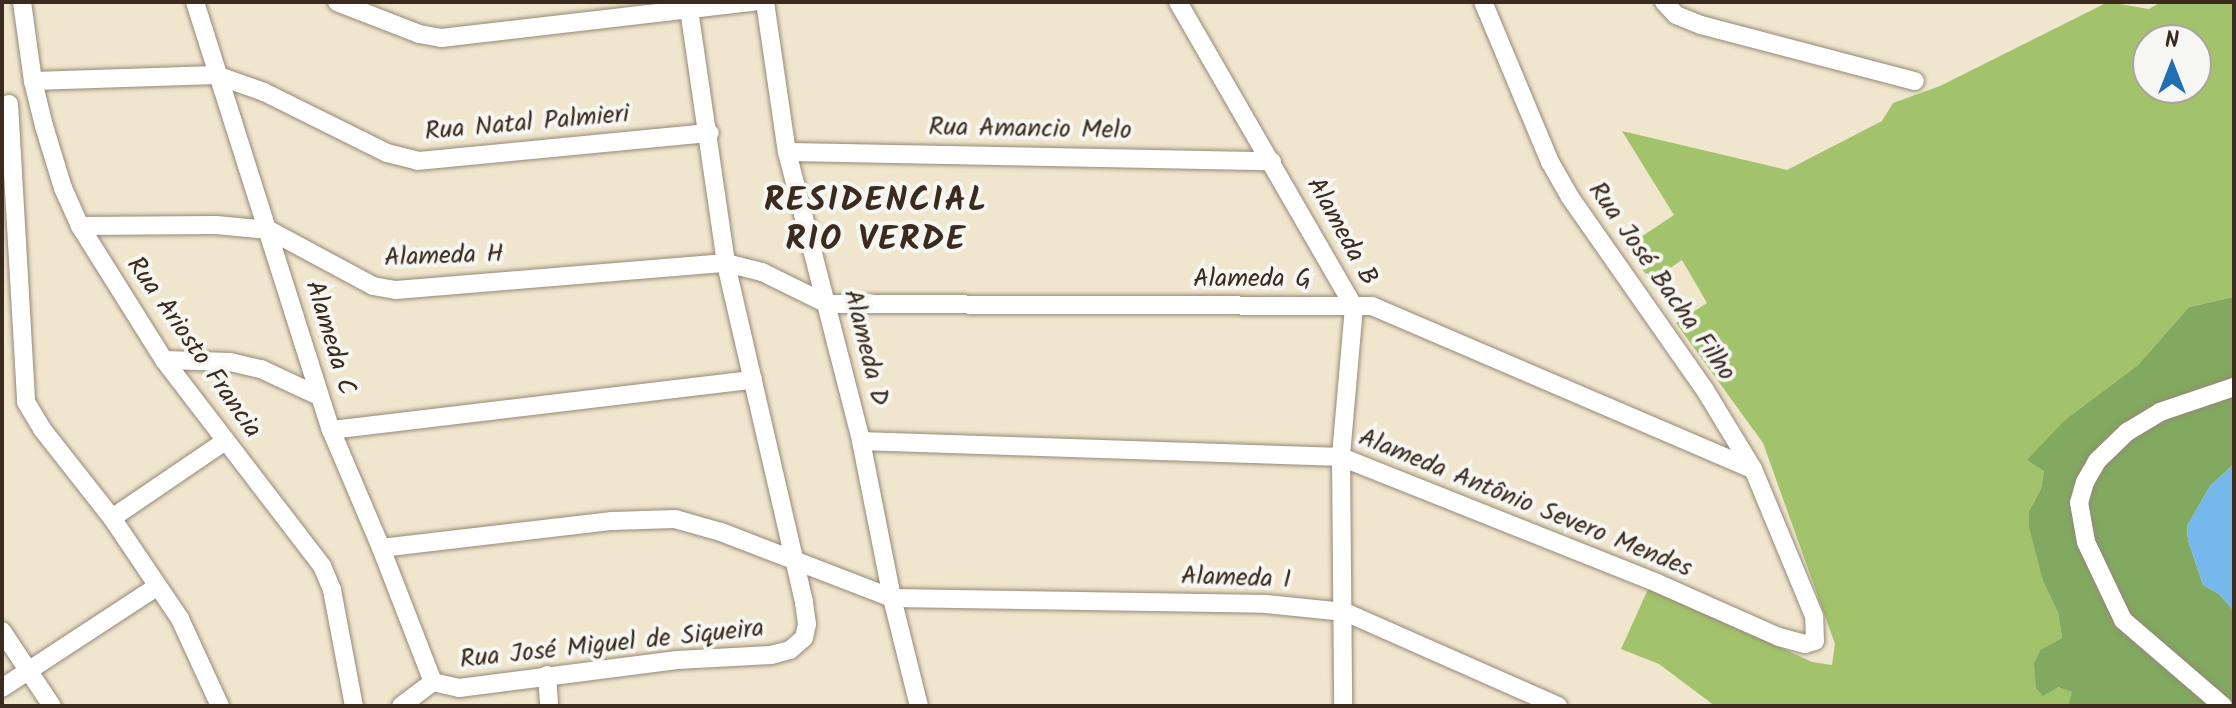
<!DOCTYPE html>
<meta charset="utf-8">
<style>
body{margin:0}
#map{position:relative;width:2236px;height:708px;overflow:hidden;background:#f0e6ce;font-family:Kalam,sans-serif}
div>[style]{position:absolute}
.green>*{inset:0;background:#a2c36c}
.forest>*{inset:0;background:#81a960}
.water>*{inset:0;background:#76b8eb}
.roads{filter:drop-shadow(0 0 2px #968876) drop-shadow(0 0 2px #968876)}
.minor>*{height:18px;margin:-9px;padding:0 9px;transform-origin:9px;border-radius:9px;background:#fff}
span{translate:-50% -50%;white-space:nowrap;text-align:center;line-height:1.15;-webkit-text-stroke:8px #f6f6f2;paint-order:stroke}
.street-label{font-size:26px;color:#3b2a1e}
.district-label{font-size:34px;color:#3b2a1e;font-weight:700;letter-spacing:2px}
.frame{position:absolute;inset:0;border:4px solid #3b2a1e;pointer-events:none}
.north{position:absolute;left:2132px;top:24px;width:80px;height:80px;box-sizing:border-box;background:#f6f6f2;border:2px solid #aba49d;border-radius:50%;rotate:0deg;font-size:22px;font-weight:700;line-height:32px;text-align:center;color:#3b2a1e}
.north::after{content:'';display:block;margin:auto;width:28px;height:36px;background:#1f6fb2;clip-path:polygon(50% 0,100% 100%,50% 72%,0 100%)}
</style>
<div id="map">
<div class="green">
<i style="clip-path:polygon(evenodd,2108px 2px,2149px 9px,2161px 2px,2234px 2px,2234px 297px,2189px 307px,2138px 365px,2066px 419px,2044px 471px,2041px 489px,2029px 511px,2043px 581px,2058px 613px,2062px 638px,2040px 650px,2034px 663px,2058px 687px,2073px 692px,2068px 706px,1715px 706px,1659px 664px,1621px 649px,1649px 587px,1812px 662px,1832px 665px,1835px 644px,1763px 443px,1676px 323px,1707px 303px,1682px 260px,1651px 281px,1626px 247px,1674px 215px,1622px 131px,1787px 170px,1882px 121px,1893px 103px,1940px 86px,2108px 2px,2148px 40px,2196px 40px,2196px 88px,2148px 88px,2148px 40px)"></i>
</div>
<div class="forest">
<i style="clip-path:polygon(2234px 297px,2234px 384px,2159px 409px,2080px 483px,2109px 604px,2218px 706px,2068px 706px,2072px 692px,2058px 687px,2043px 696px,2036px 688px,2034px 663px,2040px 650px,2062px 638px,2058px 613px,2043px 581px,2029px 527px,2029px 511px,2041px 489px,2044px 471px,2027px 460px,2066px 419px,2138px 365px,2189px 307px)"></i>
<i style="clip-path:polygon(2234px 392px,2234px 464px,2210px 486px,2187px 526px,2188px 540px,2203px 585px,2219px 594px,2234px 611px,2234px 706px,2230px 706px,2127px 617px,2084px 522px,2088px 484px,2137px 430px)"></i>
</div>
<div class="water">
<i style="clip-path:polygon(2234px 464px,2234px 611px,2219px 594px,2203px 585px,2188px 540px,2187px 526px,2210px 486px)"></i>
</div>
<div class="roads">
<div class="minor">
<i style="left:22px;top:2px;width:80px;rotate:82.1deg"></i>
<i style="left:33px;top:81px;width:46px;rotate:76.3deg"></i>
<i style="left:44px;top:126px;width:65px;rotate:73deg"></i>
<i style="left:63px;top:188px;width:42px;rotate:65.9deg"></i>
<i style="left:80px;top:226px;width:158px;rotate:57.9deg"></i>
<i style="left:164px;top:360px;width:260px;rotate:52.5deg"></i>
<i style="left:322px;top:566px;width:26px;rotate:67deg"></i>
<i style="left:332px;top:590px;width:118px;rotate:79.3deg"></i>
<i style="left:195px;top:2px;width:449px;rotate:72.4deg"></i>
<i style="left:331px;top:430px;width:128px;rotate:67deg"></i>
<i style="left:381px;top:548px;width:144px;rotate:68.8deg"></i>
<i style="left:337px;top:2px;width:88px;rotate:21.3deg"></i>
<i style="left:419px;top:34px;width:22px;rotate:10deg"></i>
<i style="left:441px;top:38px;width:314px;rotate:-6.6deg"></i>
<i style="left:765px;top:2px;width:152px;rotate:81.7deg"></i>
<i style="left:787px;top:152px;width:298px;rotate:75.6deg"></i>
<i style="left:861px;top:441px;width:160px;rotate:78.8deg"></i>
<i style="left:892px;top:598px;width:111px;rotate:76deg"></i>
<i style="left:1178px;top:2px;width:352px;rotate:60deg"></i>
<i style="left:1354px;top:307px;width:151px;rotate:95deg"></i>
<i style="left:1341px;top:457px;width:249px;rotate:89.5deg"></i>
<i style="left:1664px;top:2px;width:18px;rotate:47deg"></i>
<i style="left:1676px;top:15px;width:27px;rotate:22deg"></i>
<i style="left:1701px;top:25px;width:221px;rotate:14.7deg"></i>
<i style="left:33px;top:81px;width:183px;rotate:-1.9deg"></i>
<i style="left:216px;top:75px;width:51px;rotate:19.5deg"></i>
<i style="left:264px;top:92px;width:137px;rotate:26.4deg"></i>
<i style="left:387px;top:153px;width:32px;rotate:14deg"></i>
<i style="left:418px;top:161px;width:293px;rotate:-5.5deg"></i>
<i style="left:9px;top:104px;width:298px;rotate:86.7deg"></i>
<i style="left:26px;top:402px;width:31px;rotate:59deg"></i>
<i style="left:42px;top:429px;width:113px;rotate:51.8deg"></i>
<i style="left:112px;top:518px;width:122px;rotate:56deg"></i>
<i style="left:180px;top:619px;width:96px;rotate:65.3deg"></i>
<i style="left:787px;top:152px;width:485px;rotate:1.1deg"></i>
<i style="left:80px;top:226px;width:136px;rotate:-0.4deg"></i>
<i style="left:216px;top:225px;width:53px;rotate:5.4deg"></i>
<i style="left:269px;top:230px;width:118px;rotate:28.3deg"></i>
<i style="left:373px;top:286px;width:23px;rotate:10deg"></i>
<i style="left:396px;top:290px;width:331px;rotate:-4.7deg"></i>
<i style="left:726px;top:263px;width:37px;rotate:14deg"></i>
<i style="left:762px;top:272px;width:72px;rotate:26.2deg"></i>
<i style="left:827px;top:304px;width:545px;rotate:0.21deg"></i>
<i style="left:1372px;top:306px;width:414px;rotate:23.2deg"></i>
<i style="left:164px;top:360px;width:66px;rotate:1.7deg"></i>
<i style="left:230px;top:362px;width:32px;rotate:13deg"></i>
<i style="left:261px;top:369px;width:64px;rotate:25deg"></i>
<i style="left:331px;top:430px;width:425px;rotate:-6.8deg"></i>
<i style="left:861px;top:441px;width:480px;rotate:1.9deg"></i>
<i style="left:1341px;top:457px;width:340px;rotate:21.7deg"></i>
<i style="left:1657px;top:583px;width:133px;rotate:23.9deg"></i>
<i style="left:1779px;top:637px;width:27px;rotate:15deg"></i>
<i style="left:1805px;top:644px;width:10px;rotate:-17deg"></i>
<i style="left:1815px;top:641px;width:25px;rotate:-92deg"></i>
<i style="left:1814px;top:616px;width:159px;rotate:-112.5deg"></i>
<i style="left:1753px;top:469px;width:92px;rotate:-121.3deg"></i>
<i style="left:1705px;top:390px;width:236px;rotate:-125deg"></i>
<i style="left:1570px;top:197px;width:40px;rotate:-119.7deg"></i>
<i style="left:1550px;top:162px;width:173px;rotate:-112.7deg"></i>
<i style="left:112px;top:518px;width:135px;rotate:-34.2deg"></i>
<i style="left:381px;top:548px;width:233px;rotate:-6.7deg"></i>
<i style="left:612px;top:521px;width:63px;rotate:-1.8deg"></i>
<i style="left:675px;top:519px;width:48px;rotate:15.8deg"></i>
<i style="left:721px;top:532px;width:183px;rotate:21.1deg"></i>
<i style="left:892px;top:598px;width:374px;rotate:0.9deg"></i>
<i style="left:1266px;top:604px;width:79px;rotate:5.8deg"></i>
<i style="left:1345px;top:612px;width:233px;rotate:23.8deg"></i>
<i style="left:2px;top:631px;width:90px;rotate:56.3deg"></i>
<i style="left:547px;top:675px;width:31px;rotate:86deg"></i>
<i style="left:433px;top:682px;width:27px;rotate:13deg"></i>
<i style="left:459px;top:688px;width:220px;rotate:-7.3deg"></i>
<i style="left:677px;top:660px;width:94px;rotate:-3deg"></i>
<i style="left:771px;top:655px;width:20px;rotate:-15deg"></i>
<i style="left:790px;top:650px;width:18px;rotate:-41deg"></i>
<i style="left:804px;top:638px;width:14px;rotate:-78deg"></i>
<i style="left:807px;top:624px;width:22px;rotate:-98deg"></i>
<i style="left:804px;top:602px;width:348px;rotate:-103deg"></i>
<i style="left:726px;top:263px;width:257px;rotate:-98.3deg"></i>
<i style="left:2px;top:688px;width:186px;rotate:-33.2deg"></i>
<i style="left:401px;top:706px;width:40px;rotate:-37deg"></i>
<i style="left:2223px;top:706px;width:132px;rotate:-139.3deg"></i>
<i style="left:2123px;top:620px;width:86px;rotate:-115.4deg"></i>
<i style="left:2086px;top:542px;width:40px;rotate:-100deg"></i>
<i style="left:2079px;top:503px;width:22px;rotate:-74deg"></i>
<i style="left:2085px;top:482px;width:24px;rotate:-60deg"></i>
<i style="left:2097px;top:461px;width:42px;rotate:-44deg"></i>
<i style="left:2127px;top:432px;width:39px;rotate:-31deg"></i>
<i style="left:2160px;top:412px;width:78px;rotate:-18.7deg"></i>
</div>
</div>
<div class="street-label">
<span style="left:527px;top:124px;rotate:-5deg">Rua Natal Palmieri</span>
<span style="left:1030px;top:130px;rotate:1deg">Rua Amancio Melo</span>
<span style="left:1341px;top:232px;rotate:61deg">Alameda B</span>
<span style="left:444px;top:257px;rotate:-2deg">Alameda H</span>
<span style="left:1252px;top:280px">Alameda G</span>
<span style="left:1661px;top:282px;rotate:55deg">Rua José Bacha Filho</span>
<span style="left:329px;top:338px;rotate:73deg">Alameda C</span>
<span style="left:193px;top:348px;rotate:55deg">Rua Ariosto Francia</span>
<span style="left:865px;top:348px;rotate:76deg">Alameda D</span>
<span style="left:1525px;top:504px;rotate:22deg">Alameda Antônio Severo Mendes</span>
<span style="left:1236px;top:579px;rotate:2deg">Alameda I</span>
<span style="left:612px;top:645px;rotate:-6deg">Rua José Miguel de Siqueira</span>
</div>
<div class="district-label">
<span style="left:876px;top:221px">RESIDENCIAL<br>RIO VERDE</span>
</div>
<div class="frame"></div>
<div class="north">N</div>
</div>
